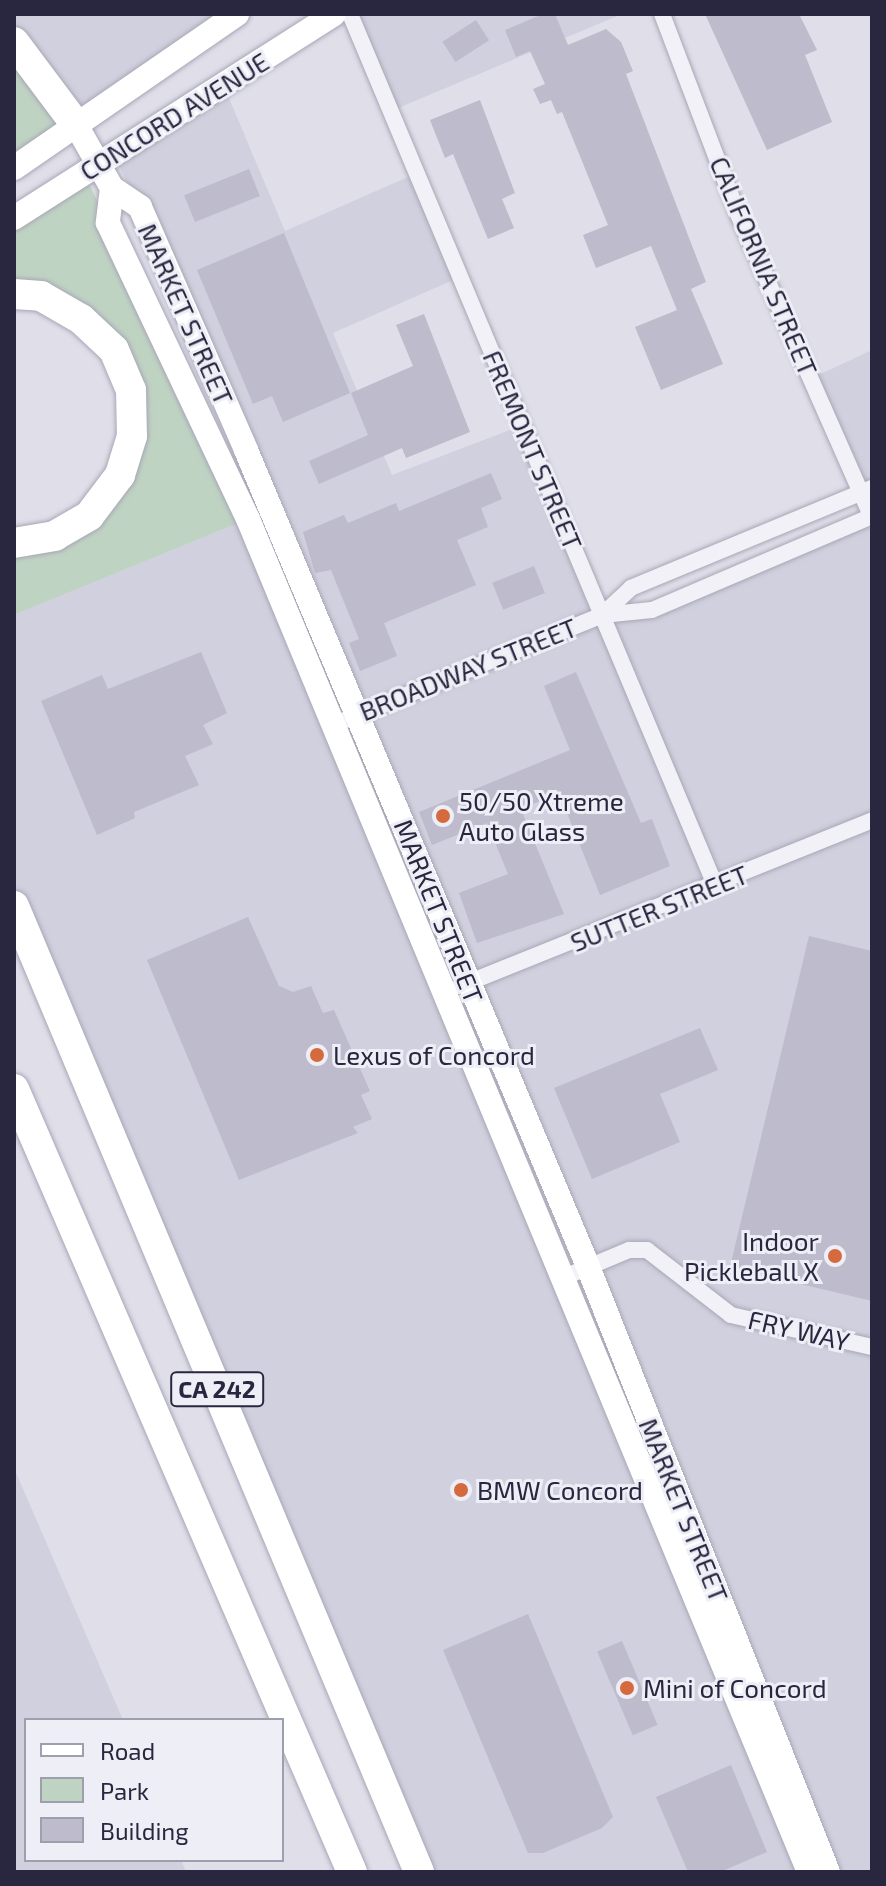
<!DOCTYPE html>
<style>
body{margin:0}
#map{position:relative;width:886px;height:1886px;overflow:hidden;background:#dfdee9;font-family:"Exo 2",sans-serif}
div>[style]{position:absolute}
.built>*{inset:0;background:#d1d0de}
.green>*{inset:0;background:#bfd3c3}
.building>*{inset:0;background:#bdbbcc;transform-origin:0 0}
.roads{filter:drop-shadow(0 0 2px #a8a7b6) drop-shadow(0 0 2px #a8a7b6)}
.street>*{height:16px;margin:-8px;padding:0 8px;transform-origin:8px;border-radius:8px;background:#f2f1f7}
.secondary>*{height:24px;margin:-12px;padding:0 12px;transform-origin:12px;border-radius:12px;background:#fff}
.highway>*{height:30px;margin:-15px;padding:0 15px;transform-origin:15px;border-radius:15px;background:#fff}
.dots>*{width:22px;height:22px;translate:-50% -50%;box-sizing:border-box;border:4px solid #eeeef6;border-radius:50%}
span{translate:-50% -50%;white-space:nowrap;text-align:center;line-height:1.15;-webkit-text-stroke:6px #eeeef6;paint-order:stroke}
.shield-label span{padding:2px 6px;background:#eeeef6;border:2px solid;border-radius:6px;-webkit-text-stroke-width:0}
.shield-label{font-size:24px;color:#292740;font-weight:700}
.street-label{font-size:26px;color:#292740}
.poi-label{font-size:26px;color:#292740}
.left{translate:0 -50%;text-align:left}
.right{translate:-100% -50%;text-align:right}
.frame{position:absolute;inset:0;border:16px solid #292740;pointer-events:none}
.legend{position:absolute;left:24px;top:1718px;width:260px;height:144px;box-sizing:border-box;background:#eeeef6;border:2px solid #9f9ead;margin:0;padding:10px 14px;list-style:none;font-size:24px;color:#292740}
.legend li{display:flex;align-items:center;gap:16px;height:40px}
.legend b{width:40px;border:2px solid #9f9ead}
</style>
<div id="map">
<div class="built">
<i style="clip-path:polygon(14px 14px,237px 14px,76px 125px,14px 42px)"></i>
<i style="clip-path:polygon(350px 14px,622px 14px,391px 111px)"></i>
<i style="clip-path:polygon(223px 84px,285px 231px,417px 173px,460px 277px,333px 333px,392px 475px,523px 425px,602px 615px,652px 610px,872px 516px,872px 1872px,828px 1872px,140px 207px,113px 154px)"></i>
<i style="clip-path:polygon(872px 350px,872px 488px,861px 492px,812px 378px)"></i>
<i style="clip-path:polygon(248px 519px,809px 1872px,419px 1872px,14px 906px,14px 615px)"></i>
<i style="clip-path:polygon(14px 1468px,123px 1720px,26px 1720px,26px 1860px,181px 1860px,186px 1872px,14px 1872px)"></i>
</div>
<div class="green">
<i style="clip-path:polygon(14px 42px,76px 125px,14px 168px)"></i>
<i style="clip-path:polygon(84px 173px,248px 519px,14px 615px,14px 543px,55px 536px,132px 436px,114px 350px,14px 294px,14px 218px)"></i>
</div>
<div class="building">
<i style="clip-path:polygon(543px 14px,555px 14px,568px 45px,606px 29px,621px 42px,633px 71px,626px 74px,706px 282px,691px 289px,723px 364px,661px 390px,635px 327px,677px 310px,651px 246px,596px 268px,583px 235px,608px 225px,562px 112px,557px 114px,551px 100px,540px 104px,533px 89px,545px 84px,530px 51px,516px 57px,505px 30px)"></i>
<i style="clip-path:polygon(705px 14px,799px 14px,817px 50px,805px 55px,832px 122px,767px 150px)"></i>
<i style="left:476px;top:20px;width:24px;height:40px;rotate:57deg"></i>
<i style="clip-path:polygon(480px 100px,515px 193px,502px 199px,514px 228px,488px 239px,453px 154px,445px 158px,430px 120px)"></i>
<i style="left:249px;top:169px;width:29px;height:70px;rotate:68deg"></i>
<i style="clip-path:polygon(284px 233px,350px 393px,283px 422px,272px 396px,253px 404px,197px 270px)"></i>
<i style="clip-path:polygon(424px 314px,470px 432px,406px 458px,402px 448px,319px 484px,309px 461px,368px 435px,351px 393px,413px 366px,396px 325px)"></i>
<i style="clip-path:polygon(491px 473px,502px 499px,481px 508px,488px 527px,457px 540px,476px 585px,384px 623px,397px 656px,360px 671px,349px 643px,359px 639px,331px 570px,315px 573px,303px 532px,344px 515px,348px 523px,396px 503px,399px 511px)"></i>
<i style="left:534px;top:566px;width:29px;height:45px;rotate:68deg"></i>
<i style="clip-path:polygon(201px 652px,227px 713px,203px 725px,213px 744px,185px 756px,199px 785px,134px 812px,135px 818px,97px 835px,41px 701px,102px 675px,108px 689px)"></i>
<i style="clip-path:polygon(576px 672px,641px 823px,652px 819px,670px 866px,600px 895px,559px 793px,521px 809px,564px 914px,477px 943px,459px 893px,508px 874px,487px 823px,432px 845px,419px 812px,570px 750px,544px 686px)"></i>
<i style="clip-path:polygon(248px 917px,279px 986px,293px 992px,311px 986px,323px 1013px,334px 1010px,370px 1091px,361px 1095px,372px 1119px,353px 1127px,358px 1133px,239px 1180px,147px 960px)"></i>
<i style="clip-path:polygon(809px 936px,872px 951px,872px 1301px,730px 1267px)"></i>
<i style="clip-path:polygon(700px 1028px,718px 1070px,660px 1094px,680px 1142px,592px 1179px,554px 1088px)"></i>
<i style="clip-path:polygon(528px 1614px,613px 1817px,602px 1828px,543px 1853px,528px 1853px,443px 1650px)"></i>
<i style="left:622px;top:1641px;width:91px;height:27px;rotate:67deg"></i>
<i style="clip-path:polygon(731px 1765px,767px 1852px,720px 1872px,688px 1872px,656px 1797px)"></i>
</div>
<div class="roads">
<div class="street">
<i style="left:350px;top:14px;width:944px;rotate:67.26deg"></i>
<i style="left:662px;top:14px;width:214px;rotate:69.2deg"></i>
<i style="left:738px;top:214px;width:330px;rotate:66.2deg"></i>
<i style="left:872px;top:488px;width:261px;rotate:157.5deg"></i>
<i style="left:631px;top:588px;width:40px;rotate:137deg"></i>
<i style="left:602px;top:615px;width:50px;rotate:-5.7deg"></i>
<i style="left:652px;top:610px;width:239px;rotate:-23.1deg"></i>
<i style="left:333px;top:725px;width:291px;rotate:-22.2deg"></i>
<i style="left:460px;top:986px;width:444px;rotate:-21.9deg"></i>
<i style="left:562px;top:1278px;width:73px;rotate:-22.7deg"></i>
<i style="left:629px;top:1250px;width:18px"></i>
<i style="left:647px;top:1250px;width:106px;rotate:37.7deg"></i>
<i style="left:731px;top:1315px;width:145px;rotate:12.8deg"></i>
</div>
<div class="secondary">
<i style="left:76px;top:125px;width:73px;rotate:60.3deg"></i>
<i style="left:112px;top:188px;width:34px;rotate:34deg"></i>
<i style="left:140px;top:207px;width:265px;rotate:66.4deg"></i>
<i style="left:246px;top:450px;width:883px;rotate:67.27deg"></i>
<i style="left:587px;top:1264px;width:654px;rotate:68.38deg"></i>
<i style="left:14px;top:168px;width:271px;rotate:-34.6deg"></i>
<i style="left:112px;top:188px;width:35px;rotate:97deg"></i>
<i style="left:108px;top:223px;width:327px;rotate:64.7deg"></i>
<i style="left:248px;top:519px;width:1465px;rotate:67.48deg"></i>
<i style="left:14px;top:218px;width:379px;rotate:-32.5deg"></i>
</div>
<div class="highway">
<i style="left:14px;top:42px;width:104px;rotate:53.2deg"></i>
<i style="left:14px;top:294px;width:27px;rotate:4deg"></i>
<i style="left:41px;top:296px;width:46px;rotate:29.9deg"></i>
<i style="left:81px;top:319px;width:45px;rotate:43.2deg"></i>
<i style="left:114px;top:350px;width:43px;rotate:67deg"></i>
<i style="left:131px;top:390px;width:46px;rotate:88.8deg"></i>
<i style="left:132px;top:436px;width:41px;rotate:107.1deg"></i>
<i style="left:120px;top:475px;width:51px;rotate:127.1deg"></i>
<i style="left:89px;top:516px;width:39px;rotate:150deg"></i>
<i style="left:55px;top:536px;width:42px;rotate:170.3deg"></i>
<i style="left:14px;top:906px;width:1047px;rotate:67.25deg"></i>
<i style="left:14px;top:1089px;width:853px;rotate:66.65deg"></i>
</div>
</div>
<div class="dots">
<i style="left:443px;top:816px;background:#d46a3d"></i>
<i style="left:317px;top:1055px;background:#d46a3d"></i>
<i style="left:835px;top:1256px;background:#d46a3d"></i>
<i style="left:461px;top:1490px;background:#d46a3d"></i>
<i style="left:627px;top:1688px;background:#d46a3d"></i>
</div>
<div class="shield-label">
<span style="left:217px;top:1389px">CA 242</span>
</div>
<div class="street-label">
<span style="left:174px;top:116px;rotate:-32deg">CONCORD AVENUE</span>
<span style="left:764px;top:266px;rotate:67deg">CALIFORNIA STREET</span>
<span style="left:186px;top:314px;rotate:66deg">MARKET STREET</span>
<span style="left:533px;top:450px;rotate:67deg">FREMONT STREET</span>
<span style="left:468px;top:669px;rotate:-22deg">BROADWAY STREET</span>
<span style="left:659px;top:908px;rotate:-22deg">SUTTER STREET</span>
<span style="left:439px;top:911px;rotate:68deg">MARKET STREET</span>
<span style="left:799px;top:1330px;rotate:13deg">FRY WAY</span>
<span style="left:684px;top:1510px;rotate:68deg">MARKET STREET</span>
</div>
<div class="poi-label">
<span class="left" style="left:459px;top:816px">50/50 Xtreme<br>Auto Glass</span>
<span class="left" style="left:333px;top:1055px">Lexus of Concord</span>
<span class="right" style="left:819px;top:1256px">Indoor<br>Pickleball X</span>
<span class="left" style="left:477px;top:1490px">BMW Concord</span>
<span class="left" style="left:643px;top:1688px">Mini of Concord</span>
</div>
<div class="frame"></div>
<ul class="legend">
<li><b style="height:10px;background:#fff"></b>Road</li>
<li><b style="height:22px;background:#bfd3c3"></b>Park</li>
<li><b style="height:22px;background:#bdbbcc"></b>Building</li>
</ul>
</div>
